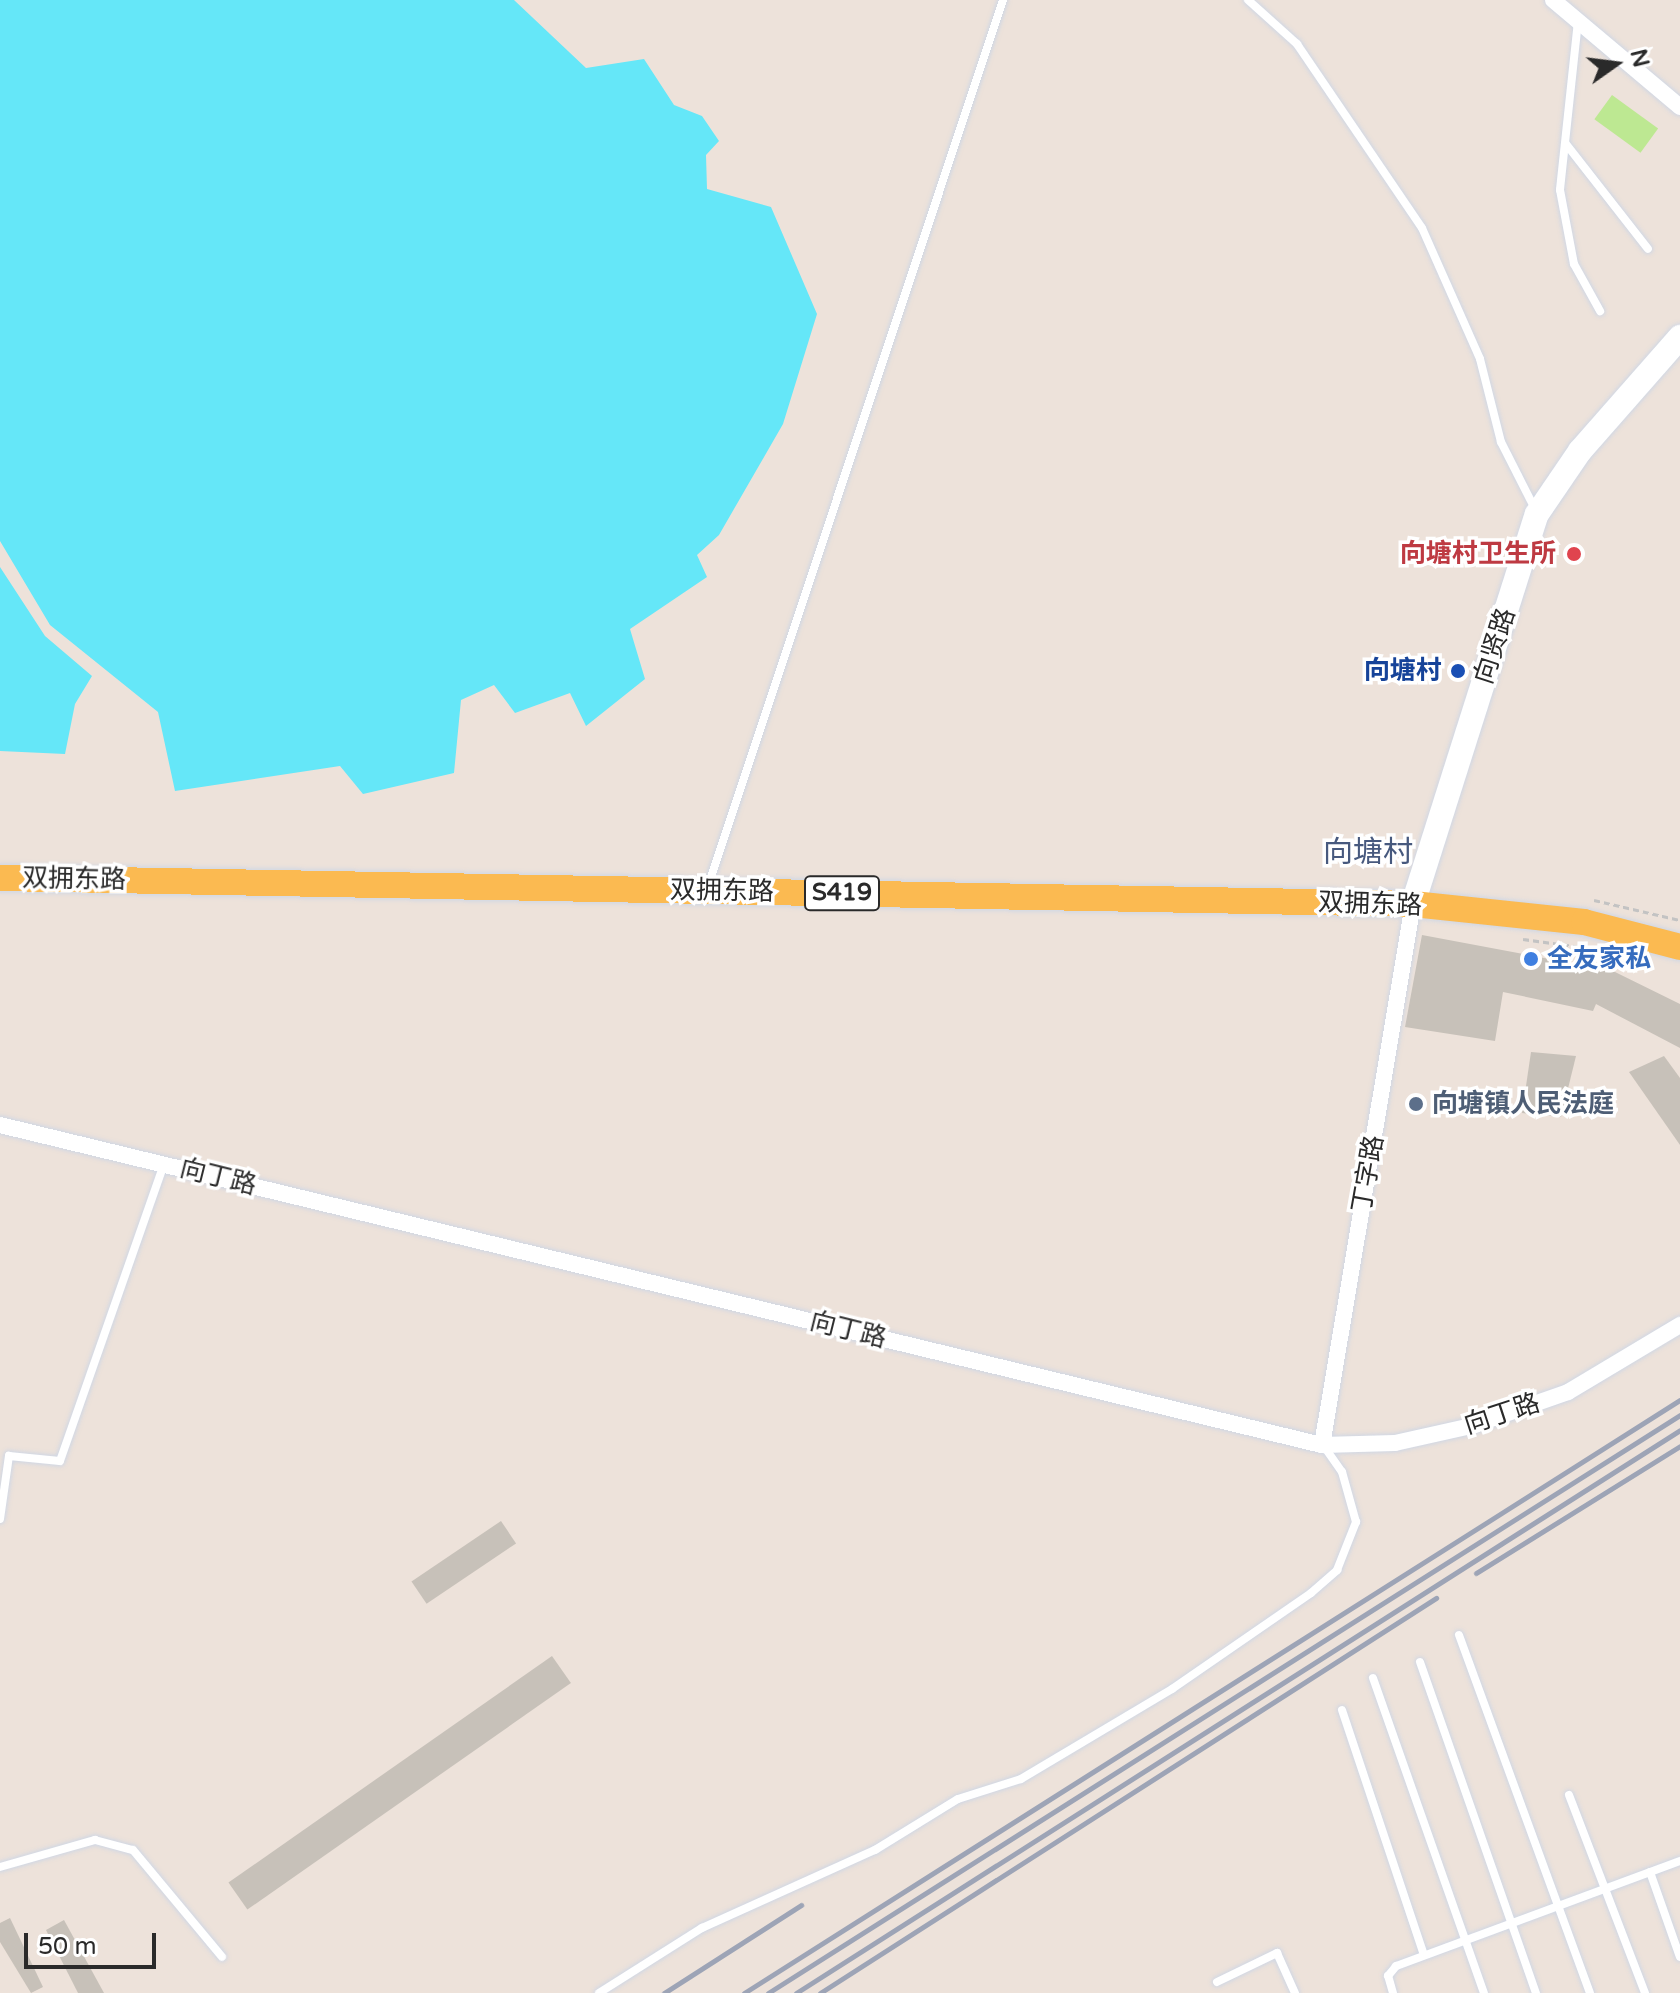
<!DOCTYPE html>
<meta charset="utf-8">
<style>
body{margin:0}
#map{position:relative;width:1680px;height:1993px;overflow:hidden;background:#ede2da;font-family:"Varela Round","Noto Sans SC",sans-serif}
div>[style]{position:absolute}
.green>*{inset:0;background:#bde892;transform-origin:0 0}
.water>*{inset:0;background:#65e7f8}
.building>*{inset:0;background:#c7c1b9;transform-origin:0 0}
.path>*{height:3px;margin-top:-1.5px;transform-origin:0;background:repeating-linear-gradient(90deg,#c3c3c3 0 6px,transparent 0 10px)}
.roads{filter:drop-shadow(0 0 2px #d0d7e4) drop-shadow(0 0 2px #d0d7e4)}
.lane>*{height:8px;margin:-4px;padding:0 4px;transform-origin:4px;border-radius:4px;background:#fff}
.street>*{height:16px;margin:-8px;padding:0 8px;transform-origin:8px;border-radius:8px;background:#fff}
.secondary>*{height:24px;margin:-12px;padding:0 12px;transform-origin:12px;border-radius:12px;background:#fff}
.primary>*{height:26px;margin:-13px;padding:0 13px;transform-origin:13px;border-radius:13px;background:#fbba51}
.rail>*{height:5px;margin:-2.5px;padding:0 2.5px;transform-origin:2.5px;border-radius:2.5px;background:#9da4b6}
.dots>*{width:22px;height:22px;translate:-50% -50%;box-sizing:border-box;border:4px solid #fff;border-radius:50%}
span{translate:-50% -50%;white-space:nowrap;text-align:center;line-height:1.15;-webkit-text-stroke:7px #fff;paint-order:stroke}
.shield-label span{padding:2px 6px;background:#fff;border:2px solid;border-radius:6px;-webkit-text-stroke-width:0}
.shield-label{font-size:24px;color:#2a2a2a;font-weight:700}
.health-label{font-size:26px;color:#be3a42;font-weight:700}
.right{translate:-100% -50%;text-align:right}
.street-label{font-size:26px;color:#2a2a2a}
.transit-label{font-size:26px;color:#164399;font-weight:700}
.shop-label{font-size:26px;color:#366cbe;font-weight:700}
.left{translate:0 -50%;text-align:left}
.service-label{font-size:26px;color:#4e5e75;font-weight:700}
.quarter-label{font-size:30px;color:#47597e}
.north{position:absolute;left:1576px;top:24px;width:80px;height:80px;-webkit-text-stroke:6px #fff;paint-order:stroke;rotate:76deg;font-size:22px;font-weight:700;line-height:32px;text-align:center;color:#2a2a2a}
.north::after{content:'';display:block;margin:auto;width:28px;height:36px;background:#2a2a2a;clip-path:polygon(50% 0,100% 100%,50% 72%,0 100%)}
.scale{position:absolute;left:24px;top:1933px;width:132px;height:36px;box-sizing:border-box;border:4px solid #2a2a2a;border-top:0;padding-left:10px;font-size:24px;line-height:28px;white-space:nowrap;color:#2a2a2a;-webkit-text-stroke:6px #fff;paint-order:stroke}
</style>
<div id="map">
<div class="green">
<i style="left:1612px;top:95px;width:57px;height:30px;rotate:36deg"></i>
</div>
<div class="water">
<i style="clip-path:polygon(0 0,514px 0,586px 68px,644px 59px,674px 105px,702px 116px,719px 141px,706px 155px,707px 189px,771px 207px,817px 314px,783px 424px,719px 535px,697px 555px,707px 577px,630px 629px,645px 679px,586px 726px,570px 693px,515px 713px,494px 685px,461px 700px,454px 773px,363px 794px,340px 766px,175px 791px,158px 712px,50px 625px,0 541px)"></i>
<i style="clip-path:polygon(0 567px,45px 636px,92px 676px,75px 704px,65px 754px,0 751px)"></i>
</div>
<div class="building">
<i style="clip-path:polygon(1422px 935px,1613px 971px,1680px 1004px,1680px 1048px,1596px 1004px,1593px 1011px,1503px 992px,1495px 1041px,1405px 1027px)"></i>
<i style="clip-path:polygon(1531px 1052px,1576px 1056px,1561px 1117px,1522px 1113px)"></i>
<i style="clip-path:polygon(1664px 1056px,1680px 1078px,1680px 1145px,1629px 1072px)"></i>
<i style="left:501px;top:1521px;width:27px;height:108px;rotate:56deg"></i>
<i style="left:552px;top:1656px;width:33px;height:395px;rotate:55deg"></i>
<i style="clip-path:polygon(10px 1918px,43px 1987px,31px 1993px,0 1942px,0 1923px)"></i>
<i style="clip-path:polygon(64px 1920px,104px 1993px,78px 1993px,46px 1930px)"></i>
</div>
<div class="path">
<i style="left:1594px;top:900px;width:88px;rotate:13.1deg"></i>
<i style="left:1523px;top:939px;width:73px;rotate:7.9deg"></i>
</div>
<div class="roads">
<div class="lane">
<i style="left:1248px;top:0;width:66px;rotate:41.9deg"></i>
<i style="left:1297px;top:44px;width:222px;rotate:55.8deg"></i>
<i style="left:1422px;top:228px;width:143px;rotate:66.1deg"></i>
<i style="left:1480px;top:359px;width:86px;rotate:75.8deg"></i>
<i style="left:1501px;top:442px;width:77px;rotate:63.1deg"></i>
<i style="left:1578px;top:21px;width:170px;rotate:96.1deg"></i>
<i style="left:1560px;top:190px;width:75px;rotate:79.3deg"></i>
<i style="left:1574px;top:264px;width:54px;rotate:61deg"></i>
<i style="left:1566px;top:144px;width:133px;rotate:52deg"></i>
<i style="left:708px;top:886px;width:934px;rotate:-71.58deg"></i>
<i style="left:0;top:1519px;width:64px;rotate:-81.9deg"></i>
<i style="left:9px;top:1456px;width:51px;rotate:5.6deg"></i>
<i style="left:60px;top:1461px;width:315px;rotate:-70.7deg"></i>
<i style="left:1459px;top:1635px;width:381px;rotate:69.9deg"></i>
<i style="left:1420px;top:1662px;width:351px;rotate:70.7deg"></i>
<i style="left:1373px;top:1678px;width:334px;rotate:70.6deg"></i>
<i style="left:1342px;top:1710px;width:258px;rotate:71.5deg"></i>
<i style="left:1569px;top:1795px;width:212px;rotate:69deg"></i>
<i style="left:0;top:1867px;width:99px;rotate:-15.9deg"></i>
<i style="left:95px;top:1840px;width:39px;rotate:15deg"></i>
<i style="left:133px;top:1850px;width:139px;rotate:50.2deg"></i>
<i style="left:1650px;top:1872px;width:90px;rotate:70.6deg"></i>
<i style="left:1217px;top:1982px;width:67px;rotate:-25.8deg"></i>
<i style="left:1277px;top:1953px;width:44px;rotate:65.8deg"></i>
<i style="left:599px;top:1993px;width:122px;rotate:-32.3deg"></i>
<i style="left:702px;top:1928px;width:190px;rotate:-24.3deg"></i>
<i style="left:875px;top:1850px;width:97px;rotate:-31.6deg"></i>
<i style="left:958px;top:1799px;width:66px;rotate:-17.6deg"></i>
<i style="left:1021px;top:1779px;width:176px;rotate:-30.8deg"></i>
<i style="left:1172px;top:1689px;width:169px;rotate:-34.6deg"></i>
<i style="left:1311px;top:1593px;width:35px;rotate:-41deg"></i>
<i style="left:1337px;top:1570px;width:52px;rotate:-68.4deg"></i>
<i style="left:1356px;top:1522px;width:52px;rotate:-105.6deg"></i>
<i style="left:1342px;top:1472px;width:33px;rotate:-125deg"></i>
<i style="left:1393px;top:1993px;width:18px;rotate:-106deg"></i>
<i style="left:1388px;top:1976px;width:13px;rotate:-51deg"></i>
<i style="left:1396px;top:1966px;width:303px;rotate:-20.3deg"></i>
</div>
<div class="street">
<i style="left:1553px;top:0;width:166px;rotate:40.1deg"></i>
<i style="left:0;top:1125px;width:1360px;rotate:13.61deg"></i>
<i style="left:1322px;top:1445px;width:73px;rotate:-1.6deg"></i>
<i style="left:1395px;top:1443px;width:78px;rotate:-12.6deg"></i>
<i style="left:1471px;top:1426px;width:103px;rotate:-19.3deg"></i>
<i style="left:1568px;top:1392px;width:131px;rotate:-30.9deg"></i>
<i style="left:1322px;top:1445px;width:549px;rotate:-80.45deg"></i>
</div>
<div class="secondary">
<i style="left:1413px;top:904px;width:409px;rotate:-72.4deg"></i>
<i style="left:1537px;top:514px;width:76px;rotate:-55.7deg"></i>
<i style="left:1580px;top:451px;width:152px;rotate:-48.7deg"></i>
</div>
<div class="primary">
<i style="left:0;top:878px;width:1413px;rotate:1.05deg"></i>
<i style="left:1413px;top:904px;width:172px;rotate:6deg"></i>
<i style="left:1584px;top:922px;width:99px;rotate:14.6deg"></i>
</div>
</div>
<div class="rail">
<i style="left:1476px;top:1573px;width:240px;rotate:-31.9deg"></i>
<i style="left:664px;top:1993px;width:163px;rotate:-32.7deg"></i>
<i style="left:744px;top:1993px;width:1108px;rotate:-32.36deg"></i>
<i style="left:768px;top:1993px;width:1080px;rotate:-32.37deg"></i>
<i style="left:796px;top:1993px;width:1048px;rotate:-32.49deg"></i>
<i style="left:820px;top:1993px;width:732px;rotate:-32.67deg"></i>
</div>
<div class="dots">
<i style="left:1574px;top:554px;background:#e0444e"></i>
<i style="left:1458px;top:671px;background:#1a4fb4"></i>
<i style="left:1531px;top:959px;background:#3f7fe0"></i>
<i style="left:1416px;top:1104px;background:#5c6f8a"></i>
</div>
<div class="shield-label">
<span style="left:842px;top:893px">S419</span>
</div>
<div class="health-label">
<span class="right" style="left:1556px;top:554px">向塘村卫生所</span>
</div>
<div class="street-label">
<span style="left:1495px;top:646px;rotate:-72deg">向贤路</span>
<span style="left:74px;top:879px;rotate:1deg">双拥东路</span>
<span style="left:722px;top:891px;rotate:1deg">双拥东路</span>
<span style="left:1370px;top:904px;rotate:2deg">双拥东路</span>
<span style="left:1368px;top:1174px;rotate:-80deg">丁字路</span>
<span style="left:218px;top:1177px;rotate:14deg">向丁路</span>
<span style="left:848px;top:1330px;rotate:14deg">向丁路</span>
<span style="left:1502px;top:1414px;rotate:-18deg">向丁路</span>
</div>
<div class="transit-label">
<span class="right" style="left:1442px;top:671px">向塘村</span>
</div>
<div class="shop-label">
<span class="left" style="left:1547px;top:959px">全友家私</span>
</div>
<div class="service-label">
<span class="left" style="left:1432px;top:1104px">向塘镇人民法庭</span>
</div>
<div class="quarter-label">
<span style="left:1368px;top:853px">向塘村</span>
</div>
<div class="north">N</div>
<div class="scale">50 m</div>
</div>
